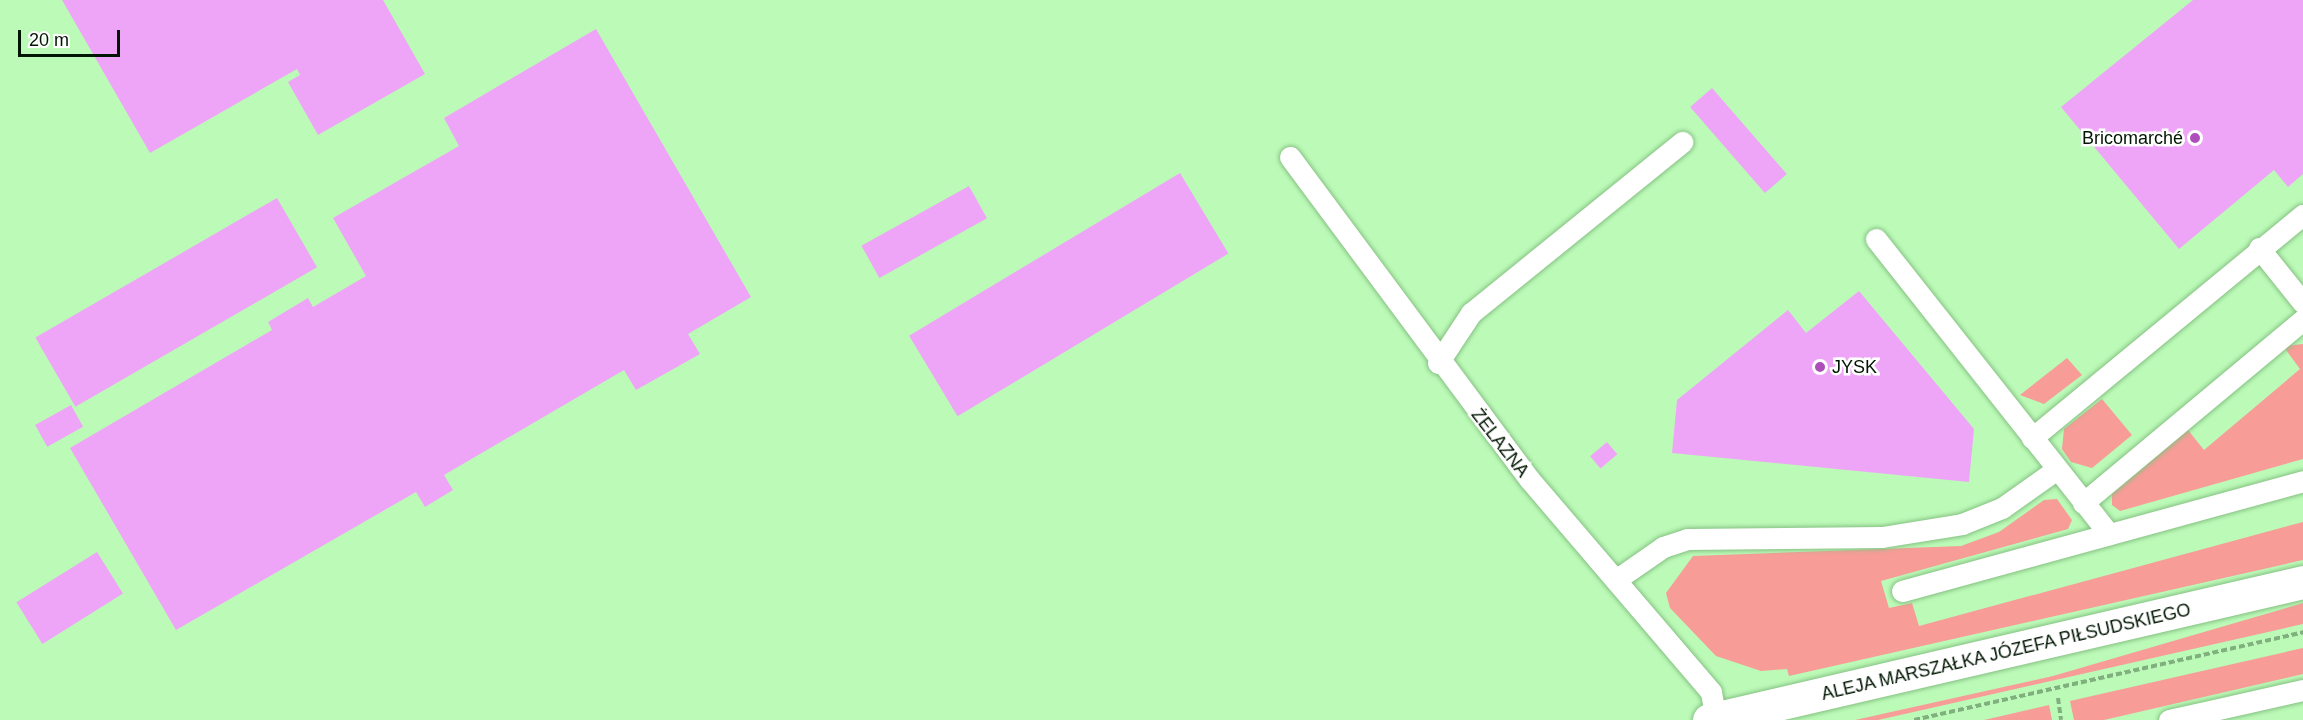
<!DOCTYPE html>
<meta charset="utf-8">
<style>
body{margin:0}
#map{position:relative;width:2303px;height:720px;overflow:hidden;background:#bcfab8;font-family:Helvetica,sans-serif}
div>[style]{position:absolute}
.green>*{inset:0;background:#f79c97}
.building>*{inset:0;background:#efa5f7;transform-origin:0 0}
.path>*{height:4px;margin-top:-2px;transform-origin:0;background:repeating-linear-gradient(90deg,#80b07d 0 6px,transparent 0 9px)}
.roads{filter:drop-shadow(0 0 2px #86c183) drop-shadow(0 0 2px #86c183)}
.lane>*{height:21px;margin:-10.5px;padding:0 10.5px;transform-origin:10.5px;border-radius:10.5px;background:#fff}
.secondary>*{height:33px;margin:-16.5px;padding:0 16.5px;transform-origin:16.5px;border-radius:16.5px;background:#fff}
.dots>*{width:16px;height:16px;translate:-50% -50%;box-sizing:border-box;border:3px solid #fff;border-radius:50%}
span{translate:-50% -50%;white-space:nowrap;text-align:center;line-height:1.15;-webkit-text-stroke:5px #fff;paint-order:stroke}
.poi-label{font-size:18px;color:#011602}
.right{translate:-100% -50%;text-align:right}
.left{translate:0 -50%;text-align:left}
.street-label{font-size:18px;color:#011602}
.scale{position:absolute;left:18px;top:30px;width:102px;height:27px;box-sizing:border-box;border:3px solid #011602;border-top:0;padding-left:8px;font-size:18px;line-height:21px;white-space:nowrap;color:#011602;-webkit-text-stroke:4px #fff;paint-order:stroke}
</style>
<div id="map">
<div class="green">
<i style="clip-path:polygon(2303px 344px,2303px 459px,2120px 511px,2112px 505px,2112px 494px,2188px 430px,2204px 450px,2300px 369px,2283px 346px)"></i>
<i style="clip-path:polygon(2067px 358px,2082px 375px,2044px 404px,2020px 395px)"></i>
<i style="clip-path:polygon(2102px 399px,2132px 435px,2092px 468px,2071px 462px,2062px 449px,2064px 429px)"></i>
<i style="clip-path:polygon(2057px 499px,2072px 520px,2068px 529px,1881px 581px,1889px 608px,1912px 603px,1919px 626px,2303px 522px,2303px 560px,1789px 676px,1787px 669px,1761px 671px,1716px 656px,1670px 608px,1666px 593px,1693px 556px,1961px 546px,1999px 532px,2044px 500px)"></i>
<i style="clip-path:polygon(2303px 603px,2303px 624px,1878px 720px,1855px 720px,2053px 676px)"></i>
<i style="clip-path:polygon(2303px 648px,2303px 674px,2104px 720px,2074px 720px,2070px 701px)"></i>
<i style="clip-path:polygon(2049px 705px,2052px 720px,1984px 720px)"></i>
</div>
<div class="building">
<i style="clip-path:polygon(62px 0,383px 0,425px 74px,318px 135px,288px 82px,300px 75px,297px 69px,150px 153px)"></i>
<i style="clip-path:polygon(2193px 0,2303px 0,2303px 174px,2288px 187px,2274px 170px,2179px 249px,2061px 107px)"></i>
<i style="clip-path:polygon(596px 29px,751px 297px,688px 334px,700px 354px,636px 390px,624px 370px,444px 475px,453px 490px,425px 507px,416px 492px,176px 630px,70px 448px,272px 330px,268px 322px,308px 298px,313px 307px,366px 276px,333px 218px,459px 146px,444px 118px)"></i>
<i style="left:1712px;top:88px;width:114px;height:29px;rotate:49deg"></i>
<i style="left:1180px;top:173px;width:94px;height:316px;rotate:59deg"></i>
<i style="left:969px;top:186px;width:37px;height:123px;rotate:61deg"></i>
<i style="left:277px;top:198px;width:80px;height:279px;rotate:60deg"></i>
<i style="clip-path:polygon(1859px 291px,1974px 429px,1969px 482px,1672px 453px,1677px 400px,1788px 310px,1806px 333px)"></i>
<i style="left:71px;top:405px;width:25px;height:41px;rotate:61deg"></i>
<i style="left:1607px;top:442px;width:16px;height:22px;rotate:50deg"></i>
<i style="left:97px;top:552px;width:49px;height:95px;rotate:58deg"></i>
</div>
<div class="path">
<i style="left:2058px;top:698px;width:22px;rotate:82deg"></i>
<i style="left:1914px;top:720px;width:399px;rotate:-12.7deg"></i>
</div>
<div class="roads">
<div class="lane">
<i style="left:1290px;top:157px;width:402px;rotate:53.4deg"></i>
<i style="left:1530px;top:480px;width:279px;rotate:49.5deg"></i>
<i style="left:1711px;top:692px;width:27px;rotate:80deg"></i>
<i style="left:1876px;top:239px;width:376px;rotate:51.7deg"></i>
<i style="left:2259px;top:248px;width:70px;rotate:51.3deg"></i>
<i style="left:1438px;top:363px;width:60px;rotate:-56.6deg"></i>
<i style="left:1471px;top:313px;width:272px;rotate:-39deg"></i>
<i style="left:2032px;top:438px;width:351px;rotate:-39.5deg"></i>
<i style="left:2083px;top:503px;width:286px;rotate:-39.8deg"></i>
<i style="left:1617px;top:579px;width:56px;rotate:-34.8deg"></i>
<i style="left:1663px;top:547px;width:25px;rotate:-18deg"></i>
<i style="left:1687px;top:539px;width:195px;rotate:-0.6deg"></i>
<i style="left:1882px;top:537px;width:81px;rotate:-9.2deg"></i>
<i style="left:1962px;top:524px;width:43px;rotate:-21.8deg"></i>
<i style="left:2002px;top:508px;width:67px;rotate:-35.3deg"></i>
<i style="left:1902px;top:591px;width:416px;rotate:-15.3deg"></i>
<i style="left:2169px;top:720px;width:137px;rotate:-12.6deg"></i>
</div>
<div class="secondary">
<i style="left:1709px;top:720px;width:610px;rotate:-13.08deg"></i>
</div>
</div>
<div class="dots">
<i style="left:2195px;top:138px;background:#ad4fb9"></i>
<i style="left:1820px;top:367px;background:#ad4fb9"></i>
</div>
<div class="poi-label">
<span class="right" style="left:2183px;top:138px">Bricomarché</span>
<span class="left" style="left:1832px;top:367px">JYSK</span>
</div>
<div class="street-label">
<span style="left:1500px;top:443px;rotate:52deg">ŻELAZNA</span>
<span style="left:2006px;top:652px;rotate:-13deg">ALEJA MARSZAŁKA JÓZEFA PIŁSUDSKIEGO</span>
</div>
<div class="scale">20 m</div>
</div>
